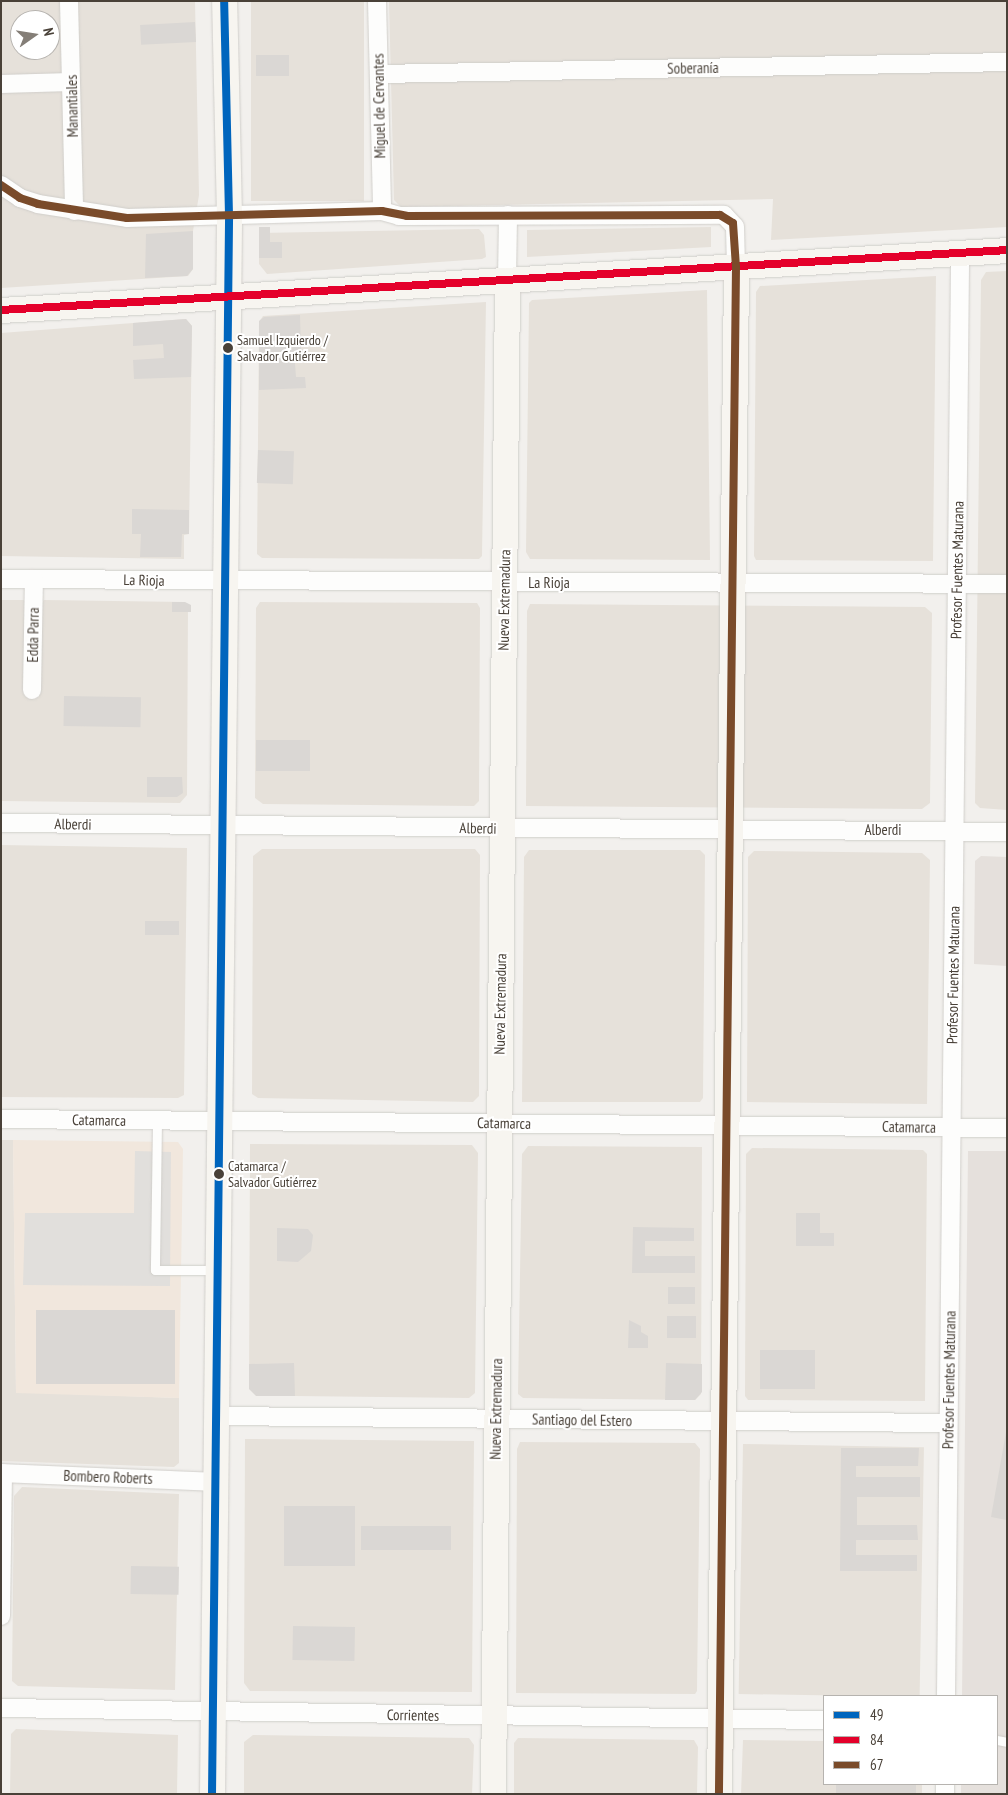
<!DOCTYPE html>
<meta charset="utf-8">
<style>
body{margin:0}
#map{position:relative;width:1008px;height:1795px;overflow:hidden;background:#f2f0ed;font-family:"PT Sans Narrow",sans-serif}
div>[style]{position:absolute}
.residential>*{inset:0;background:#e6e1da;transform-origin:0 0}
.commercial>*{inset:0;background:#f1e7dd}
.industrial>*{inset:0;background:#e5e0dc}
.parking>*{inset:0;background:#e1dfdc}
.building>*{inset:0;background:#dad7d4;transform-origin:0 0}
.roads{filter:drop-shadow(0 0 1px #d0ceca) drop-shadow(0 0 1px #d0ceca)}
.lane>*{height:9px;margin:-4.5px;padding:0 4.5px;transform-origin:4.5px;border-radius:4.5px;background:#fdfdfc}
.street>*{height:18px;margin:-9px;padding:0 9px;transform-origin:9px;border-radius:9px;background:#fdfdfc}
.secondary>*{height:25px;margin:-12.5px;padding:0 12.5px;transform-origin:12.5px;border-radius:12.5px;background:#f7f5f0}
.bus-1>*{height:8px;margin:-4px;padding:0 4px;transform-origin:4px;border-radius:4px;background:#0065bd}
.bus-2>*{height:8px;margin:-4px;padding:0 4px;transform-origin:4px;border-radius:4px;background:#e4002b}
.bus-3>*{height:8px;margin:-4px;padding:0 4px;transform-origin:4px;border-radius:4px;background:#7a4b2a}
.dots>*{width:14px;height:14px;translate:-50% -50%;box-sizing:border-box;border:2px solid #fff;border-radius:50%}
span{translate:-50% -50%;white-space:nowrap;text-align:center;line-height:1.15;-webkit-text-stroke:4px #fff;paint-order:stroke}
.bus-label{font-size:14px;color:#494138}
.left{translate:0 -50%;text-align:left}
.street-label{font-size:15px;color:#494138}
.frame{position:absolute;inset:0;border:2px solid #494138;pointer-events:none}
.legend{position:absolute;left:823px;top:1695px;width:175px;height:90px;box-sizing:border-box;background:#fff;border:1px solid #b6b3af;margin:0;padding:6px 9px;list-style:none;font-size:15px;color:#494138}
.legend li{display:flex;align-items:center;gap:10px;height:25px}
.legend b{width:25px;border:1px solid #b6b3af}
.north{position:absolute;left:10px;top:10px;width:50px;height:50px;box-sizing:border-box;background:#fff;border:1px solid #b6b3af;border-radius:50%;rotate:77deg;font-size:14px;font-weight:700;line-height:20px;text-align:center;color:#494138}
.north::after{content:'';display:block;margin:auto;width:18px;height:22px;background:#847e77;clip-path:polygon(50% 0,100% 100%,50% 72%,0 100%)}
</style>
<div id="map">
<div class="residential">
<i style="clip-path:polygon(evenodd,1px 1px,195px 1px,199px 195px,193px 231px,193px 269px,188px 276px,1px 288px,1px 1px,20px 20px,50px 20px,50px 50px,20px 50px,20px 20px)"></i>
<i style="left:251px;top:1px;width:113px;height:200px"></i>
<i style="clip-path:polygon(389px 1px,1007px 1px,1007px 227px,771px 240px,773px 199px,401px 207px,394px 200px)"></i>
<i style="clip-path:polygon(711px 227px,711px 247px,527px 257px,527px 230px)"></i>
<i style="clip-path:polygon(479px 229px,484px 235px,486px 257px,482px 259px,267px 274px,259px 264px,259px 233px)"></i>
<i style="clip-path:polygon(1007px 271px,1007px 810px,980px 808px,975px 803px,981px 280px,986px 272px)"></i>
<i style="clip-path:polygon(936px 276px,933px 561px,756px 560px,754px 556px,756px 292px,760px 286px)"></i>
<i style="clip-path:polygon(707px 290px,710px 560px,530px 559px,526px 552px,529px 303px,532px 300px)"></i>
<i style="clip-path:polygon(486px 302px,482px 556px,479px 559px,262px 558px,257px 554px,259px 322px,263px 316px)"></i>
<i style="clip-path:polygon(186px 319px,192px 326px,189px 534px,184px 535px,184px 559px,1px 556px,1px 333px)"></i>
<i style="clip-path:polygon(1px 600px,25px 600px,39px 606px,44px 600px,184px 602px,188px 606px,187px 795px,180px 803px,1px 801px)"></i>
<i style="clip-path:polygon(260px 602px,477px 603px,480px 608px,479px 801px,474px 806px,263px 804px,255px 798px,256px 608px)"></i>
<i style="clip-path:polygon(530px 604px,925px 607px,932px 613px,930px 803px,922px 809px,526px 806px,527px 611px)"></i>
<i style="clip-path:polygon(1px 845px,187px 848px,184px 1095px,178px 1098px,1px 1097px)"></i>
<i style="clip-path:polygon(262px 849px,475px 849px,480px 855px,479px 1096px,473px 1102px,258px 1098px,252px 1094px,253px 856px)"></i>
<i style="clip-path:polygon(529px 850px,700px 850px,705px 855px,703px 1098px,700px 1102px,522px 1102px,524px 857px)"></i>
<i style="clip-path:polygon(754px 851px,922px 853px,930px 860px,927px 1104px,747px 1102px,748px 857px)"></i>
<i style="clip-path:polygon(1px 1140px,13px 1140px,16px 1392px,179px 1398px,179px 1463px,174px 1467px,1px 1461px)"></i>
<i style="clip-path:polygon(250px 1144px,472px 1145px,478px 1153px,475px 1393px,469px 1398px,295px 1396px,249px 1389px)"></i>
<i style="clip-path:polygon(528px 1146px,702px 1147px,701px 1394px,695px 1400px,523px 1398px,518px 1394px,522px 1154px)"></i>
<i style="clip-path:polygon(752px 1148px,923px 1150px,927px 1154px,925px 1401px,748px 1400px,745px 1396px,746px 1154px)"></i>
<i style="clip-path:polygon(245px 1439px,474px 1441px,472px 1692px,250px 1691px,244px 1683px)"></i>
<i style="clip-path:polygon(520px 1442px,695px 1443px,700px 1449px,697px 1691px,695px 1694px,516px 1693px,517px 1449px)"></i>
<i style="left:743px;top:1444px;width:181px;height:250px;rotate:1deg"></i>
<i style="clip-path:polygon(22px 1487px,179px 1494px,175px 1690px,18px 1686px,12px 1681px,14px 1496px)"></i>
<i style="clip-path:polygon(16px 1729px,178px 1735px,177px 1794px,10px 1794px,11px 1734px)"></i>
<i style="clip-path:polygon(253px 1735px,469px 1738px,474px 1745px,472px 1794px,244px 1794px,244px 1742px)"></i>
<i style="clip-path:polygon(518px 1738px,694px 1740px,698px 1747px,697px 1794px,514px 1794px,514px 1743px)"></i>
<i style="clip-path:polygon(743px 1740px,824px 1741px,824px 1784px,922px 1784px,922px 1794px,741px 1794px)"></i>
</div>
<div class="commercial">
<i style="clip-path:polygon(13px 1140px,178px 1142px,183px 1149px,179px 1398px,16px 1393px)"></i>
</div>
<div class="industrial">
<i style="clip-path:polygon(981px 856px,1007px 857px,1007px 966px,974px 964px,975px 861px)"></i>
<i style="clip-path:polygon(968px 1151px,1007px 1151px,1007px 1794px,961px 1794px,961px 1784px,997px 1784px,997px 1696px,962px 1696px)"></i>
</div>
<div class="parking">
<i style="clip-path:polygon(135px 1151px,171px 1152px,170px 1286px,23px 1285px,25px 1213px,134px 1213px)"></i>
</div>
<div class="building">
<i style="left:195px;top:22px;width:20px;height:55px;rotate:87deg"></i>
<i style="left:256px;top:55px;width:33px;height:21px"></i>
<i style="clip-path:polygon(259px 227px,270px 227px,270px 242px,282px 242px,282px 258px,259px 258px)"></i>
<i style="clip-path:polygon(193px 231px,193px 269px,187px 276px,145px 278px,146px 234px)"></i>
<i style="clip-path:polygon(300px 315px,301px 351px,294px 351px,296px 377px,305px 377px,306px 388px,259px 390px,259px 321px,264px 317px)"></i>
<i style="clip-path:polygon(186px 319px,192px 326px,191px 377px,134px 379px,133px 360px,164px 358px,163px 344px,133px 346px,133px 323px)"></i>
<i style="left:258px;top:450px;width:36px;height:33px;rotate:2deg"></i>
<i style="clip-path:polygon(132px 509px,189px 510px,189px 534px,182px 534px,181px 557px,140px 557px,141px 534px,132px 534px)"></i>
<i style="clip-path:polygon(172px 602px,185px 602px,191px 605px,191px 612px,172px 612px)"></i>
<i style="left:64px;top:696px;width:77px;height:30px;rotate:1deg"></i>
<i style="left:256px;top:740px;width:54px;height:31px"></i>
<i style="clip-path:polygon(147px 777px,182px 777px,183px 793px,177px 797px,147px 797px)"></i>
<i style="left:145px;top:921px;width:34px;height:14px"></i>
<i style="clip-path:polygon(796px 1213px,820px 1213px,820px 1233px,834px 1233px,834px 1246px,796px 1246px)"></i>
<i style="clip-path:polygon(633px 1227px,694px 1228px,694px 1241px,645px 1241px,645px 1256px,695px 1256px,695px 1273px,632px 1273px)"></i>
<i style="clip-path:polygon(277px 1228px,308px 1229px,313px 1235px,311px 1251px,298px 1262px,277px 1261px)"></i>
<i style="left:668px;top:1287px;width:27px;height:17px"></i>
<i style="left:36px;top:1310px;width:139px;height:74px"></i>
<i style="left:667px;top:1316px;width:29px;height:22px"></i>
<i style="clip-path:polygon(629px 1320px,641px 1326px,641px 1332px,648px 1336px,648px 1348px,628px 1348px)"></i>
<i style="left:760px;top:1350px;width:55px;height:39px"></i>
<i style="clip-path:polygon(294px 1363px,295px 1396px,256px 1396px,249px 1389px,249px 1364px)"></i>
<i style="clip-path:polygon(666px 1363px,702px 1364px,702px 1392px,695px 1400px,665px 1400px)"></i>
<i style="clip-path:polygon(1006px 1432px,1007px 1432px,1007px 1520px,991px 1517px)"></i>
<i style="clip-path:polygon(841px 1448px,919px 1448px,918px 1466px,856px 1466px,856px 1477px,920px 1477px,920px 1497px,857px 1497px,857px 1525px,917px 1525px,918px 1540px,856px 1540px,856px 1555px,917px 1555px,917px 1571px,840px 1571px)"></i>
<i style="left:284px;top:1506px;width:71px;height:60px"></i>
<i style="left:361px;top:1526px;width:90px;height:24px"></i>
<i style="left:131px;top:1566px;width:48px;height:28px;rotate:1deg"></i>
<i style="left:293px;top:1626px;width:62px;height:34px;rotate:1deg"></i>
<i style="left:836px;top:1784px;width:80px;height:10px"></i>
</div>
<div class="roads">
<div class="lane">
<i style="left:157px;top:1121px;width:149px;rotate:90.8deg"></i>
<i style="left:155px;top:1270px;width:62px"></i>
<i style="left:997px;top:1740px;width:10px;rotate:11deg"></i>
</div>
<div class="street">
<i style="left:69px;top:1px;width:210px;rotate:88.6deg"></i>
<i style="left:377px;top:1px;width:210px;rotate:88.6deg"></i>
<i style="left:379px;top:74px;width:628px;rotate:-1.09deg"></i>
<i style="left:1px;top:84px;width:70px;rotate:-1.6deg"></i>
<i style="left:1px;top:185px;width:23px;rotate:34deg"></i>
<i style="left:20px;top:198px;width:19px;rotate:18deg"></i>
<i style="left:38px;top:204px;width:90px;rotate:8.9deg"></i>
<i style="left:127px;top:218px;width:255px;rotate:-1.6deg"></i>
<i style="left:382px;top:211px;width:18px;rotate:16deg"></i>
<i style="left:399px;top:216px;width:325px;rotate:-0.2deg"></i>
<i style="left:724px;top:215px;width:16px;rotate:47deg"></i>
<i style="left:735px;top:227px;width:40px;rotate:88.6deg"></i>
<i style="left:507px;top:280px;width:65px;rotate:-89.1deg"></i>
<i style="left:1px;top:579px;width:1006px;rotate:0.28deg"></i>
<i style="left:32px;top:690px;width:111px;rotate:-89deg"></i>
<i style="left:1px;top:823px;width:1006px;rotate:0.51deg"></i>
<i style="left:1px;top:1119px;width:1006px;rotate:0.51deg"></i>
<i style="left:216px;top:1416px;width:732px;rotate:0.55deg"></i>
<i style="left:1px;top:1473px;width:214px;rotate:2.4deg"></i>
<i style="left:1px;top:1616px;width:143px;rotate:-89.2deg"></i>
<i style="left:946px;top:1696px;width:1443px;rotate:-89.44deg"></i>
<i style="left:1px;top:1708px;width:823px;rotate:0.84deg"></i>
<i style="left:945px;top:1794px;width:10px;rotate:-90deg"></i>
</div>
<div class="secondary">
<i style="left:1px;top:310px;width:1008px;rotate:-3.41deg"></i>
<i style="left:212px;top:1794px;width:1579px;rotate:-89.38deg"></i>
<i style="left:229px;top:215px;width:214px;rotate:-91.3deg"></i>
<i style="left:493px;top:1794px;width:1514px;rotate:-89.47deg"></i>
<i style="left:719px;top:1794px;width:1527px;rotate:-89.36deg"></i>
</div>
</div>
<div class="bus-1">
<i style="left:212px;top:1794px;width:1579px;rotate:-89.38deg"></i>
<i style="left:229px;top:215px;width:214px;rotate:-91.3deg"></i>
</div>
<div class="bus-2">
<i style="left:1px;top:310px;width:1008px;rotate:-3.41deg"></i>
</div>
<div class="bus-3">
<i style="left:1px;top:185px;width:23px;rotate:34deg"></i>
<i style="left:20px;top:198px;width:19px;rotate:18deg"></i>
<i style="left:38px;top:204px;width:90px;rotate:8.9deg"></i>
<i style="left:127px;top:218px;width:255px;rotate:-1.6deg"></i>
<i style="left:382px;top:211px;width:25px;rotate:11deg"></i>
<i style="left:407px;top:216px;width:313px;rotate:-0.2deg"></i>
<i style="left:720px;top:215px;width:15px;rotate:32deg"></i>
<i style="left:733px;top:223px;width:44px;rotate:86.1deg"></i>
<i style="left:736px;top:267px;width:1527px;rotate:90.64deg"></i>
</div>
<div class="dots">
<i style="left:228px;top:348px;background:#494138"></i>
<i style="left:219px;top:1174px;background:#494138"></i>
</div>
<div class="bus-label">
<span class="left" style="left:237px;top:348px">Samuel Izquierdo /<br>Salvador Gutiérrez</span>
<span class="left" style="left:228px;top:1174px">Catamarca /<br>Salvador Gutiérrez</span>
</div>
<div class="street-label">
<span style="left:693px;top:68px;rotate:-1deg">Soberanía</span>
<span style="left:72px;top:106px;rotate:-91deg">Manantiales</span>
<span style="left:379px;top:106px;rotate:-91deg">Miguel de Cervantes</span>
<span style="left:957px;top:570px;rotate:-89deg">Profesor Fuentes Maturana</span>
<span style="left:144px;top:580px;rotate:1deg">La Rioja</span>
<span style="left:549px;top:583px">La Rioja</span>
<span style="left:504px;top:600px;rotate:-89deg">Nueva Extremadura</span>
<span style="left:33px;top:635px;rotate:-89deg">Edda Parra</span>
<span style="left:73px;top:824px;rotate:1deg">Alberdi</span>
<span style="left:478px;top:828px;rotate:1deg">Alberdi</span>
<span style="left:883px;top:830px">Alberdi</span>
<span style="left:953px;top:975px;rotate:-89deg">Profesor Fuentes Maturana</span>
<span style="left:500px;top:1004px;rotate:-89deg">Nueva Extremadura</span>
<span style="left:99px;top:1120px;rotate:1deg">Catamarca</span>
<span style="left:504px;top:1123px;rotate:1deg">Catamarca</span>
<span style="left:909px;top:1127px;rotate:1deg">Catamarca</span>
<span style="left:949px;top:1380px;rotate:-89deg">Profesor Fuentes Maturana</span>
<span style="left:496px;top:1409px;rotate:-89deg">Nueva Extremadura</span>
<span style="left:582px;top:1420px;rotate:1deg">Santiago del Estero</span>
<span style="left:108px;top:1477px;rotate:2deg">Bombero Roberts</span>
<span style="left:413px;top:1715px;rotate:1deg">Corrientes</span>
</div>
<div class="frame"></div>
<ul class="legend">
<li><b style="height:6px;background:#0065bd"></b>49</li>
<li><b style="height:6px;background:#e4002b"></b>84</li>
<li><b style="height:6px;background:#7a4b2a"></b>67</li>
</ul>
<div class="north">N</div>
</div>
